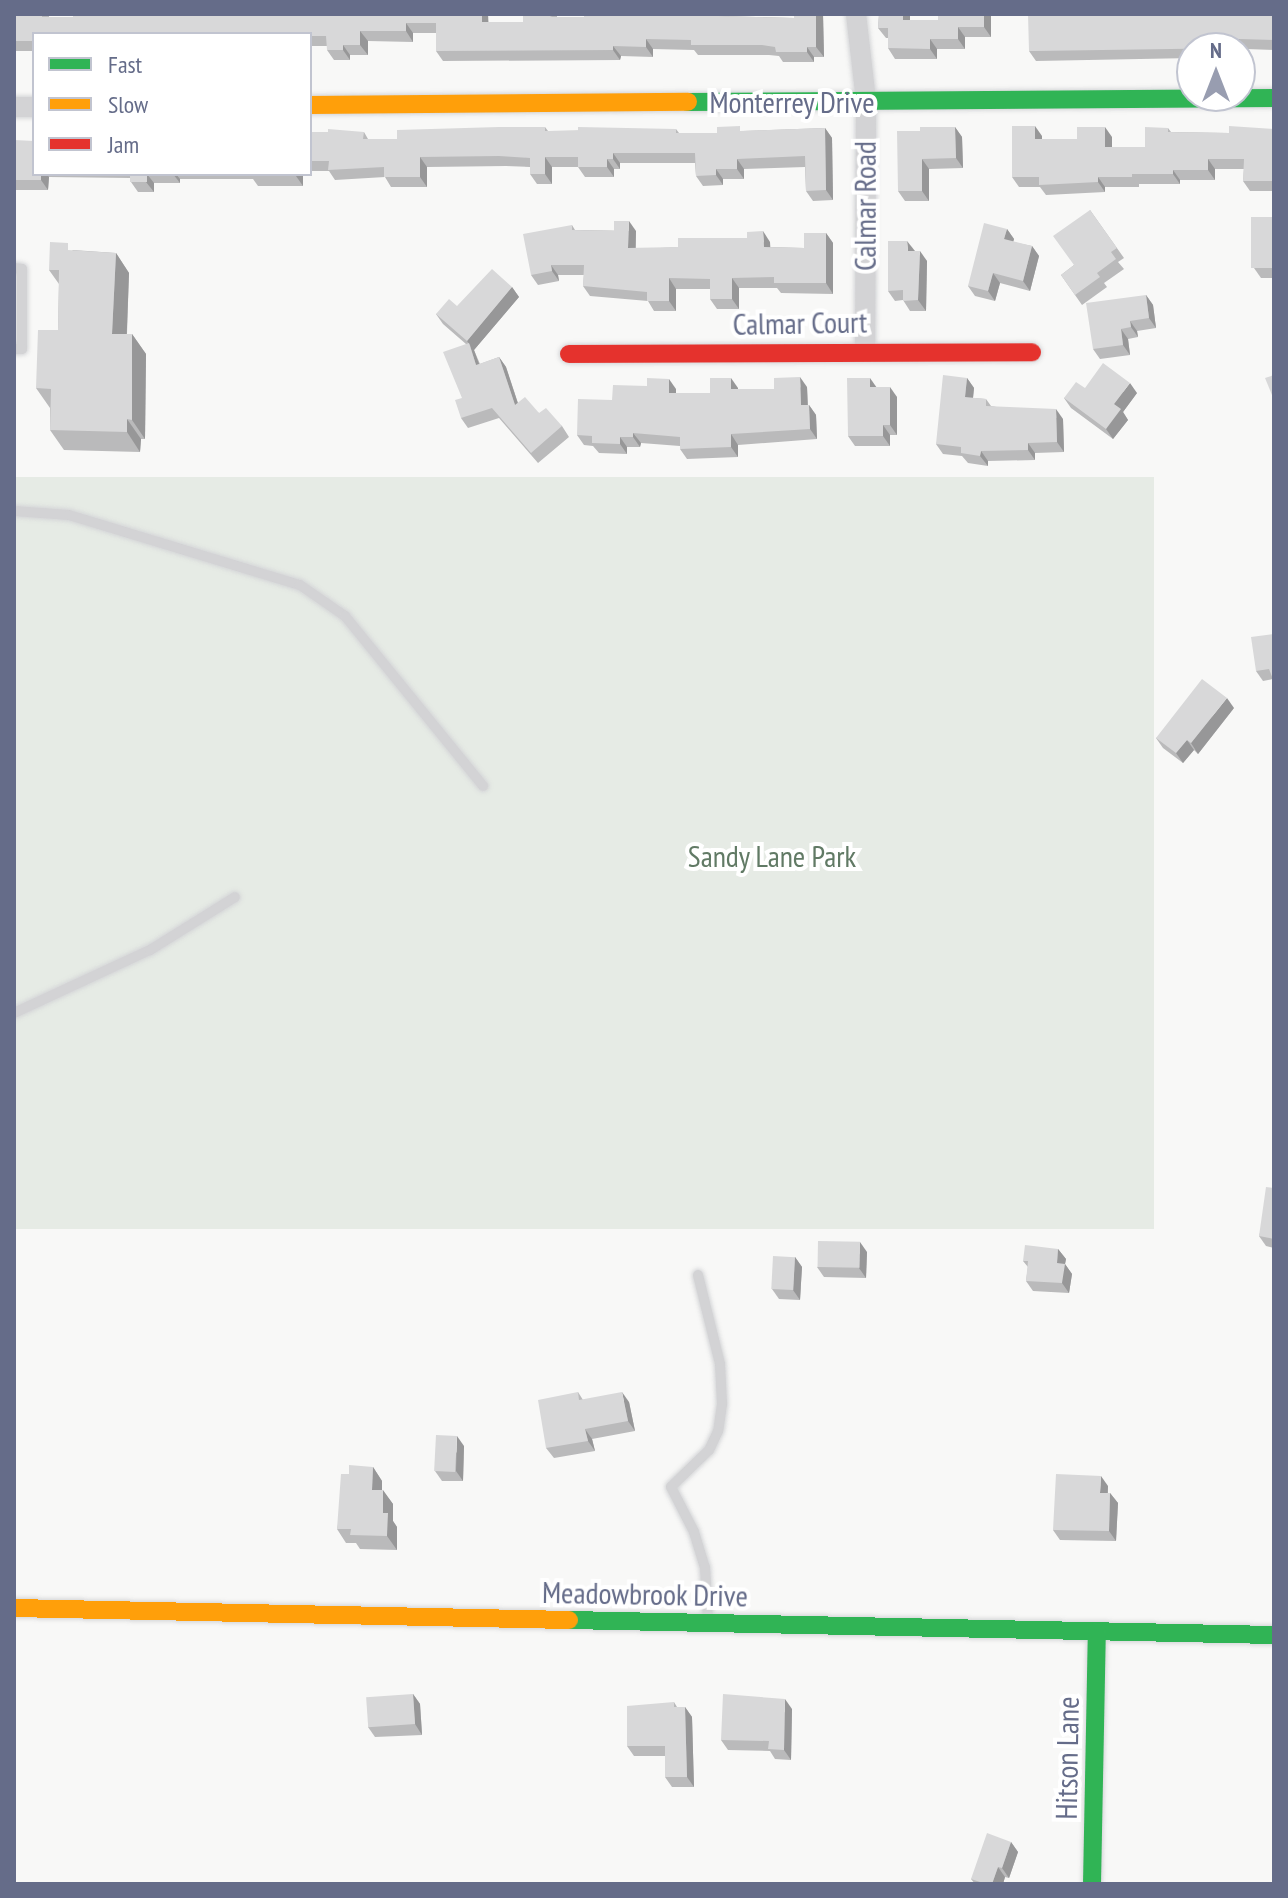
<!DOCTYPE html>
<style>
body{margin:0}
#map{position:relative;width:1288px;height:1898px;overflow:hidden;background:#f8f8f7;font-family:"PT Sans Narrow",sans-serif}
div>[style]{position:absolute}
.green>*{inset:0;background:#e6ebe5;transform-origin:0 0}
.roads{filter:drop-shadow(0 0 2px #d5d6d8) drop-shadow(0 0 2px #d5d6d8)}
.lane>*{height:10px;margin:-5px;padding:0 5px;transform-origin:5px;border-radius:5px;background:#d3d3d5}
.street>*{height:20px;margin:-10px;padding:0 10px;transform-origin:10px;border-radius:10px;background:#d3d3d5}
.fast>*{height:18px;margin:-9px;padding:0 9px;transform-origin:9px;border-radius:9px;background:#30b455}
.slow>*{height:18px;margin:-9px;padding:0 9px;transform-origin:9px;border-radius:9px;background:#ff9f0a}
.jam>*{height:18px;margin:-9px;padding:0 9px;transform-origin:9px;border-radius:9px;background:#e5322d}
.wall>*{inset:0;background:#bababb}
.shaded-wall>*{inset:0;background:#979798}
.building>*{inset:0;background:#d8d8d9;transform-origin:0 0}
span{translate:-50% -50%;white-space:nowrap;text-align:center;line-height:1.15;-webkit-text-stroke:8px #fff;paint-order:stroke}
.street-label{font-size:30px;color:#656c89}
.park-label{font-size:30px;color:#617a65}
.frame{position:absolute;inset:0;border:16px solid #656c89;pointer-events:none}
.legend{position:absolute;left:32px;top:32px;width:280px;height:144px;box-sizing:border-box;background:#fff;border:2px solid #c1c4d0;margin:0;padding:10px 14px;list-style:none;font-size:24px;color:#656c89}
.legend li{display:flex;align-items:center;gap:16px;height:40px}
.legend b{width:40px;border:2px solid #c1c4d0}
.north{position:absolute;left:1176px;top:32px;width:80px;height:80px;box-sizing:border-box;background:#fff;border:2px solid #c1c4d0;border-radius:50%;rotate:0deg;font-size:22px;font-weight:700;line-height:32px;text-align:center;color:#656c89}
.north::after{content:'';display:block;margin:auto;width:28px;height:36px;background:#989db0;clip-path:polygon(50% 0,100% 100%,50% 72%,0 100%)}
</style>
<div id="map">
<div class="green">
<i style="left:14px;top:477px;width:1140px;height:752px"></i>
</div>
<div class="roads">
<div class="lane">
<i style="left:14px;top:268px;width:8px;rotate:7deg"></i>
<i style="left:22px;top:269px;width:80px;rotate:90deg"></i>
<i style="left:22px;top:349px;width:8px;rotate:180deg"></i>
<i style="left:14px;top:511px;width:55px;rotate:4.2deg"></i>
<i style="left:69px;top:515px;width:241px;rotate:16.9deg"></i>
<i style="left:300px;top:585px;width:55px;rotate:34.6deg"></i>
<i style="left:345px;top:616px;width:219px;rotate:50.9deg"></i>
<i style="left:14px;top:1013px;width:150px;rotate:-24.9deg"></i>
<i style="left:150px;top:950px;width:100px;rotate:-31.9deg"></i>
<i style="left:698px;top:1275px;width:92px;rotate:76.1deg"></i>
<i style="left:720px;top:1364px;width:40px;rotate:87.1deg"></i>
<i style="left:722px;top:1404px;width:27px;rotate:98deg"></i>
<i style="left:718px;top:1431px;width:21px;rotate:115deg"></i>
<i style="left:709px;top:1450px;width:53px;rotate:135.8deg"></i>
<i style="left:671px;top:1487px;width:51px;rotate:62.9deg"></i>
<i style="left:694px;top:1532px;width:37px;rotate:73deg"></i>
<i style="left:705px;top:1567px;width:54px;rotate:86.8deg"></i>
</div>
<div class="street">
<i style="left:856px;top:14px;width:88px;rotate:83.4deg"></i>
<i style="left:866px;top:101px;width:249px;rotate:90.2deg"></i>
<i style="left:14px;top:107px;width:20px"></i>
</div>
<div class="fast">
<i style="left:688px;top:102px;width:586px;rotate:-0.39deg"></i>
<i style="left:569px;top:1620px;width:705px;rotate:1.22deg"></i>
<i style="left:1092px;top:1884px;width:252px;rotate:-88.9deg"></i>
</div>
<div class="slow">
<i style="left:310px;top:105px;width:378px;rotate:-0.5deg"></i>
<i style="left:14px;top:1608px;width:555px;rotate:1.24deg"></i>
</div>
<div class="jam">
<i style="left:569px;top:354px;width:463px;rotate:-0.2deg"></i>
</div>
</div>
<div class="wall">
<i style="clip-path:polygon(14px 14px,49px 14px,49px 17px,489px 22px,523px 22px,557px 15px,557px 17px,584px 17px,584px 14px,724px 14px,724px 16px,794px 18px,794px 14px,823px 14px,824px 57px,814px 57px,814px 62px,783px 62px,779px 56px,769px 55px,698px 55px,694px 50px,653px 49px,653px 57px,621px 56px,620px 60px,443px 61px,436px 51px,436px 33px,413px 33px,413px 42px,368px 41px,368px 55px,350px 55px,350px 60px,334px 60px,327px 50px,327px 46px,310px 46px,310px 34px,34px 34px,34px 51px,14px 51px)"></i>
<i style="clip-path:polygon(879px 14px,910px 14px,910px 20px,938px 20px,991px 14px,991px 37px,965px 37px,965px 49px,937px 49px,937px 59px,895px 59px,888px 48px,888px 38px,886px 38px,878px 28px)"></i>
<i style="clip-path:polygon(1274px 14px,1274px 50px,1246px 49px,1246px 58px,1240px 58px,1240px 48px,1192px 48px,1192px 58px,1036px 61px,1029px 51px)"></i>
<i style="clip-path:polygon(545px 127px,548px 131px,676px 129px,679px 133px,717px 133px,743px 131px,825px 128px,832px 138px,833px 200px,813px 201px,806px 191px,805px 167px,744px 169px,744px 179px,723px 179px,723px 185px,703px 186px,696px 176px,695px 163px,620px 163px,620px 169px,614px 169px,614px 177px,585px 177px,578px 167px,552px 167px,552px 184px,537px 184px,530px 174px,530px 167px,506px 166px,427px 167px,427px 187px,391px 187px,385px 177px,335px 180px,329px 171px,310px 171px,310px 147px,364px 132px,368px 139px,397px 139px)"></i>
<i style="clip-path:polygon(955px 127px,962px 137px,963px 168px,929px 169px,929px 201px,905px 201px,898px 191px,920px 131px)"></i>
<i style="clip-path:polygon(1168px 128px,1171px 132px,1229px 133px,1274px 129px,1274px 191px,1250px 191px,1243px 181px,1244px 169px,1215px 169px,1215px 180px,1180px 180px,1180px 184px,1139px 184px,1139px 187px,1105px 187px,1105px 192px,1046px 195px,1040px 187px,1019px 187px,1012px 177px,1042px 136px,1042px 139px,1077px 139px,1112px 137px,1112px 147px,1145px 147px)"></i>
<i style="clip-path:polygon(14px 140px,34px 174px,303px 174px,303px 186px,258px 186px,253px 179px,180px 179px,180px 183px,154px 183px,154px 192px,138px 192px,131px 182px,130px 178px,49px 177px,48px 190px,14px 190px)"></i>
<i style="clip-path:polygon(1090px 210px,1124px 258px,1118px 262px,1124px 269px,1104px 283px,1107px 287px,1082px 305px,1061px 275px,1074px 265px)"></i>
<i style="clip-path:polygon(1274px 217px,1274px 278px,1261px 278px,1254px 268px)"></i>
<i style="clip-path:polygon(572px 225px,575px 230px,636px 231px,636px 248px,660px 248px,770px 242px,770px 247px,804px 248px,826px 233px,833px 243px,833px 294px,781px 293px,777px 288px,739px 288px,739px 309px,717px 309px,710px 299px,710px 289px,676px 289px,676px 311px,654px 311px,648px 301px,590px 296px,583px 286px,584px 275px,558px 275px,559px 281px,538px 285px,531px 275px)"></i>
<i style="clip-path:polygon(1007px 229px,1014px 239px,1013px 242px,1032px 246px,1039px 256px,1030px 291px,1000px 283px,995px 301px,975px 296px,968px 286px)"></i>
<i style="clip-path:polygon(73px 250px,116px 253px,129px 273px,127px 334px,132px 334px,146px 354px,145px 439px,141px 439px,140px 452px,64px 450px,50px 430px,50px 408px,36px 388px,58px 330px,59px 284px,49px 270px)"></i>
<i style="clip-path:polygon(914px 251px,927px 261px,926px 311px,910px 311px,903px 300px,895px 301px,888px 291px)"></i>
<i style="clip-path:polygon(512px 287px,519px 297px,474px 350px,480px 364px,499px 357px,506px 367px,518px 403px,539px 413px,562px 426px,569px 437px,538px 463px,499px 418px,468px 428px,461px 418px,466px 344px,443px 324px,436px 314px)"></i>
<i style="clip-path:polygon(1146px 295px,1153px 305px,1156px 328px,1137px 331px,1138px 337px,1128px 339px,1130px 355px,1100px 359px,1093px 349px)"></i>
<i style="clip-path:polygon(967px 378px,974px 388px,973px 398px,986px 399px,991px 406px,1063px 419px,1064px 452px,1035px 453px,1035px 460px,988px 461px,988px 466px,968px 463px,962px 456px,943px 454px,936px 444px)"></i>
<i style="clip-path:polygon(807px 387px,808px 405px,809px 405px,816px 415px,817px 439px,738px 445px,738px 457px,687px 459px,680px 449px,680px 446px,641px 443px,640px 447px,627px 447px,627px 454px,599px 453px,593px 446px,584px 445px,577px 435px,612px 400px,676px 389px,676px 393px,710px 393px,738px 388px,738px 389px,774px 389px)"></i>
<i style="clip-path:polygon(877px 387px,897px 397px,897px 435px,890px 435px,890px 446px,855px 446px,848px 436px)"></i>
<i style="clip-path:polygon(1085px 388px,1137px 393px,1123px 412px,1128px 420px,1113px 439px,1071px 408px,1064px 398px)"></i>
<i style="clip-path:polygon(1274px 634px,1273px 679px,1263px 681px,1256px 671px)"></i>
<i style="clip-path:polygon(1234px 708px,1198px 754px,1194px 750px,1183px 763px,1163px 748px,1156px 738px)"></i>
<i style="clip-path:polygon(1274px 1188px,1274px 1248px,1266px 1246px,1259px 1236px)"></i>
<i style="clip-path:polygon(1058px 1249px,1066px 1259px,1065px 1264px,1072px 1274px,1069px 1293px,1033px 1291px,1026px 1281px,1028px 1267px,1023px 1261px)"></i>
<i style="clip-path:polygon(867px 1252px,866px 1278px,824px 1277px,817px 1267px)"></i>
<i style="clip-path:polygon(795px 1257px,802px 1267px,800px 1300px,779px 1299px,772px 1289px)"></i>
<i style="clip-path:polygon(578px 1392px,583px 1400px,629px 1402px,635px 1431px,592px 1439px,595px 1451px,554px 1458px,546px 1448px)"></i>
<i style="clip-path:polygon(464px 1446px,463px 1481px,442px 1481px,435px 1471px)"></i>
<i style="clip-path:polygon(373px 1467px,382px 1481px,382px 1490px,393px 1504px,393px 1521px,397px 1527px,397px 1550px,360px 1549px,356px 1543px,346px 1543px,337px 1529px,349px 1474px)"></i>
<i style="clip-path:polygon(1108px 1486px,1108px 1493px,1110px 1493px,1118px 1503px,1116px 1541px,1060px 1540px,1053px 1530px)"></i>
<i style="clip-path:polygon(413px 1694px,420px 1704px,422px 1735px,375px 1737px,368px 1727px)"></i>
<i style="clip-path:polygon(674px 1702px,677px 1707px,685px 1707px,692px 1717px,694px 1787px,672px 1787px,665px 1777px,665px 1756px,634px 1756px,627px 1746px)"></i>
<i style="clip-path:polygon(792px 1709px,791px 1760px,775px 1759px,770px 1751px,728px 1750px,721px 1740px)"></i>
<i style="clip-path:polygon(1011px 1842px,1018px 1852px,1009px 1878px,1005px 1877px,1003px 1884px,975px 1884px,971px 1879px)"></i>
</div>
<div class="shaded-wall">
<i style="clip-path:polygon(482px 14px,488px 14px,489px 32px,482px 22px)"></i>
<i style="clip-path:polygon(816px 14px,823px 14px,824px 57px,816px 47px)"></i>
<i style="clip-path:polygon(903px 14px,910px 14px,910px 30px,903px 20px)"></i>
<i style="clip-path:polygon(984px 14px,991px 14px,991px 37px,984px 27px)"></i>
<i style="clip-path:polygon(406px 23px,413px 33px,413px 42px,406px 31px)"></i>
<i style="clip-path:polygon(958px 27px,965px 37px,965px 49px,958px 39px)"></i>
<i style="clip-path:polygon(360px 31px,368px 41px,368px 55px,360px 45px)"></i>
<i style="clip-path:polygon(646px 39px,653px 49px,653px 57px,646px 47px)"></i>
<i style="clip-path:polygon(930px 39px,937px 49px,937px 59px,930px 49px)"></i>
<i style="clip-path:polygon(1239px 39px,1246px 49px,1246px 58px,1239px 48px)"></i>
<i style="clip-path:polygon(343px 45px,350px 55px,350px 60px,343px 50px)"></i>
<i style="clip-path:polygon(613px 46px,621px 56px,620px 60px,613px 50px)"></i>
<i style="clip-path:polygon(807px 47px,814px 57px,814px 62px,807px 52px)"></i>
<i style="clip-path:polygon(1035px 126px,1042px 136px,1042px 150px,1035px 139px)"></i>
<i style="clip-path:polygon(955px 127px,962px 137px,963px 168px,956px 158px)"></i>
<i style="clip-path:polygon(1105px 127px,1112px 137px,1112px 157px,1105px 147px)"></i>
<i style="clip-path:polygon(825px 128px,832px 138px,833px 200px,826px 190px)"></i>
<i style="clip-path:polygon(613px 153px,620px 163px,620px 169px,613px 159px)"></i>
<i style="clip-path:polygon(420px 157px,427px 167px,427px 187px,420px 177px)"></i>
<i style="clip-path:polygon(545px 157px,552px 167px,552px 184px,545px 174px)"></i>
<i style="clip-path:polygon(607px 159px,614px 169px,614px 177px,607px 167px)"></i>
<i style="clip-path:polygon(737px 159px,744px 169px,744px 179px,737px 169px)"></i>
<i style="clip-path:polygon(922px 159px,929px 169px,929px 201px,922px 191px)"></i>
<i style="clip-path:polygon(1208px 159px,1215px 169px,1215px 180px,1208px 170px)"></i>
<i style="clip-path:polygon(716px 169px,723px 179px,723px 185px,716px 175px)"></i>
<i style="clip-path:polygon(1173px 170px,1180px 180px,1180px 184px,1173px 174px)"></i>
<i style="clip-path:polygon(41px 174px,47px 174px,49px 177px,48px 190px,41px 180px)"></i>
<i style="clip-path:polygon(147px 174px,154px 183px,154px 192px,146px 182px)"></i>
<i style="clip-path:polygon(173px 174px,176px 174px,180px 179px,180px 183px)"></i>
<i style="clip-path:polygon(296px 174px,303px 174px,303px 186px,296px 176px)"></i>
<i style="clip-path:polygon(1098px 177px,1105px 187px,1105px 192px,1098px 182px)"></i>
<i style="clip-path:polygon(629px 221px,636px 231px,635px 259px,628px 248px)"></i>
<i style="clip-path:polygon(1007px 229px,1014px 239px,1011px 249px,1004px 239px)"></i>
<i style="clip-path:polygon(763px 231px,770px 242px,771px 257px,764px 247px)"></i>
<i style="clip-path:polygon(826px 233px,833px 243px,833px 294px,826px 283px)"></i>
<i style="clip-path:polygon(907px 241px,915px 251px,908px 251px)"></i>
<i style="clip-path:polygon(1032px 246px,1039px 256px,1030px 291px,1023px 281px)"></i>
<i style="clip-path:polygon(920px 251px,927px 261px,926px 311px,918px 300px)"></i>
<i style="clip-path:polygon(116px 253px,129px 273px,126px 353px,112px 334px)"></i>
<i style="clip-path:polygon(551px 265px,558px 275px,559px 281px,552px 271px)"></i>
<i style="clip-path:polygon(993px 273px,1000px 283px,995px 301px,988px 291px)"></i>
<i style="clip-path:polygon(669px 278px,676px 289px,676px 311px,669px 301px)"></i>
<i style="clip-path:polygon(732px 278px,739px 288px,739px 309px,732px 299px)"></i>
<i style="clip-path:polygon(512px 287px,519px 297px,474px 350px,483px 375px,476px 365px,470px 345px,467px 341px)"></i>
<i style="clip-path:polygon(1146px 295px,1153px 305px,1156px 328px,1149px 318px)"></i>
<i style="clip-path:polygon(1130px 321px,1137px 331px,1138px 337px,1131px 327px)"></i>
<i style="clip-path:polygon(1121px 329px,1128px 339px,1130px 355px,1123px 345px)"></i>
<i style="clip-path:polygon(132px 334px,146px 354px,145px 439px,132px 420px)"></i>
<i style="clip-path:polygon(499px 357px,506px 367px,522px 416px,515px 405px)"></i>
<i style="clip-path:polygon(800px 377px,807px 387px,808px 415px,801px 405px)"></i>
<i style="clip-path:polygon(731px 378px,738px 388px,738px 399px,731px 389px)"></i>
<i style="clip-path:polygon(870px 378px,877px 388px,870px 387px)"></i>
<i style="clip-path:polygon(967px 378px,974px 388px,972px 407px,965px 397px)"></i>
<i style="clip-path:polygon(669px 379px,676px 389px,676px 403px,669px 393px)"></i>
<i style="clip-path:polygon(1130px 383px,1137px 393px,1123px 412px,1128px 420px,1113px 439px,1106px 429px,1114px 404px)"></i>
<i style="clip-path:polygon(890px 387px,897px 397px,897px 435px,890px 425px)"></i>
<i style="clip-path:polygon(809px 405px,816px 415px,817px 439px,810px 429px)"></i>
<i style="clip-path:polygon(1056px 409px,1063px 419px,1064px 452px,1057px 442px)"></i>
<i style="clip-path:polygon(127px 419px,141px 439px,140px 452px,127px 432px)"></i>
<i style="clip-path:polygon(883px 425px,890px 435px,890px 446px,883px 436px)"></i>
<i style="clip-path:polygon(633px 433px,641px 443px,640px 447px,633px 437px)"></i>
<i style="clip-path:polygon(731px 434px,738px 445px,738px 457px,731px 447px)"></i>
<i style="clip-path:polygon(620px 437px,627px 447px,627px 454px,620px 444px)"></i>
<i style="clip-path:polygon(1028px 443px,1035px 453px,1035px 460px,1028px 450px)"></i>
<i style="clip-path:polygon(981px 451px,988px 461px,988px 466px,980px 456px)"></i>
<i style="clip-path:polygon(1227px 698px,1234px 708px,1198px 754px,1191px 743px)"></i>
<i style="clip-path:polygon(1187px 740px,1194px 750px,1183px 763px,1176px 753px)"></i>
<i style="clip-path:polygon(860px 1242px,867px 1252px,866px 1278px,859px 1268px)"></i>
<i style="clip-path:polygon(1058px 1249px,1066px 1259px,1065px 1264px,1072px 1274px,1069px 1293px,1062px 1283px,1057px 1263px)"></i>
<i style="clip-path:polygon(795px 1257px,802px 1267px,800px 1300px,793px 1290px)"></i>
<i style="clip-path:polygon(622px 1392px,629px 1402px,635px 1431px,628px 1421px)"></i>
<i style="clip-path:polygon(585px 1429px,592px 1439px,595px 1451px,588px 1441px)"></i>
<i style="clip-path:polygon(457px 1436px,464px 1446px,463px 1481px,456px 1471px)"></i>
<i style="clip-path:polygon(373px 1467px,382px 1481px,382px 1504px,372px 1490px)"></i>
<i style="clip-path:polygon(1101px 1476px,1108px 1486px,1107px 1503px,1100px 1493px)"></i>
<i style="clip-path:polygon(383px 1490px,393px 1504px,393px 1521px,397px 1527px,397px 1550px,387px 1536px,383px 1513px)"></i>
<i style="clip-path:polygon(1110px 1493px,1118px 1503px,1116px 1541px,1109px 1531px)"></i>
<i style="clip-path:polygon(413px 1694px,420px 1704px,422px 1735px,415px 1724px)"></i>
<i style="clip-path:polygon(785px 1699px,792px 1709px,791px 1760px,784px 1750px)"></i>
<i style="clip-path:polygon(685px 1707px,692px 1717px,694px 1787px,687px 1777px)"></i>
<i style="clip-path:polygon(1011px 1842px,1018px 1852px,1009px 1878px,1002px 1868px)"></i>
<i style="clip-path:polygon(998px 1867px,1005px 1877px,1003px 1884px,992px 1884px)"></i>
</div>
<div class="building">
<i style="clip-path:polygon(14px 14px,42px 14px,42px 17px,73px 17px,73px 14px,482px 14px,482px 22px,523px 22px,523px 14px,550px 14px,550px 17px,584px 17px,584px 14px,718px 14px,718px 16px,794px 18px,794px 14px,816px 14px,816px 47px,807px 47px,807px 52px,776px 52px,775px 47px,762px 45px,691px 45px,691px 40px,646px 39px,646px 47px,613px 46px,613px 50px,436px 51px,436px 23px,406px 23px,406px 31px,360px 31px,360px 45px,343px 45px,343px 50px,327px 50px,326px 36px,310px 36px,310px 34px,34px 34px,34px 41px,14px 41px)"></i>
<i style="clip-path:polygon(879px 14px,903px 14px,903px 20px,938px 20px,938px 14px,984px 14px,984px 27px,958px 27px,958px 39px,930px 39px,930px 49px,888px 48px,888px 28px,878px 28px)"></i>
<i style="clip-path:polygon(1028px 14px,1274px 14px,1274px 40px,1239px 39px,1239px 48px,1029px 51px)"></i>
<i style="clip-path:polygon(740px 126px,740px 131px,825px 128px,826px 190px,806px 191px,805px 156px,737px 159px,737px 169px,716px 169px,716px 175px,696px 176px,695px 153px,613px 153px,613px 159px,607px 159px,607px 167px,578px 167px,578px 157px,545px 157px,545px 174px,530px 174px,530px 158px,499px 156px,420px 157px,420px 177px,384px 177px,384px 167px,328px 170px,329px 161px,310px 161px,310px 147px,312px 147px,312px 132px,328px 132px,328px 129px,364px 132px,363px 139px,397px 139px,397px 130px,499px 127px,545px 127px,545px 131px,578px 131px,578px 127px,676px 129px,676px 133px,717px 133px,717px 127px)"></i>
<i style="clip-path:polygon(1012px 126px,1035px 126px,1035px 139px,1077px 139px,1077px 127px,1105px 127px,1105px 147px,1145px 147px,1145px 127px,1168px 128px,1168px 132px,1229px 133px,1229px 126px,1274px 129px,1274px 181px,1243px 181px,1244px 159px,1208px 159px,1208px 170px,1173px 170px,1173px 174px,1132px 174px,1132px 177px,1098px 177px,1098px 182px,1039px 185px,1039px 177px,1012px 177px)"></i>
<i style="clip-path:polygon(920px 127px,955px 127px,956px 158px,922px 159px,922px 191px,898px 191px,897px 131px,920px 131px)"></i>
<i style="clip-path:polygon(14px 140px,34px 141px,34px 174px,41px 174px,41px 180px,14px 180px)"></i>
<i style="left:130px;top:174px;width:17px;height:8px"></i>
<i style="left:251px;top:174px;width:45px;height:2px"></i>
<i style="clip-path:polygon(1090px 210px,1117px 248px,1111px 252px,1116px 259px,1097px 273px,1100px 277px,1075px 295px,1061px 275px,1074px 265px,1053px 236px)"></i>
<i style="left:1251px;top:217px;width:23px;height:51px"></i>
<i style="clip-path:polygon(614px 221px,629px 221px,628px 248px,678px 247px,678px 238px,747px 238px,747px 232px,763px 231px,764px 247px,804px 248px,804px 233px,826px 233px,826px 283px,774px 283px,774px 277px,732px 278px,732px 299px,710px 299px,710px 279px,669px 278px,669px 301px,647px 301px,647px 292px,583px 286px,584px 265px,551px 265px,552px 271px,531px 275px,523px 234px,572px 225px,572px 230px,614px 231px)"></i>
<i style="clip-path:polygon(984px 223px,1007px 229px,1004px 239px,1032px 246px,1023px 281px,993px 273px,988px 291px,968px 286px)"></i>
<i style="clip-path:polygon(888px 241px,907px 241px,908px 251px,920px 251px,918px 300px,903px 301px,903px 290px,888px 291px)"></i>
<i style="clip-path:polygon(50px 242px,68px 243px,68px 250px,116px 253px,112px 334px,132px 334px,132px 420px,127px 419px,127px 432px,50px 430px,51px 389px,36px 388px,38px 330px,58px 330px,59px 270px,49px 270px)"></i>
<i style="clip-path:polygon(492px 269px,512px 287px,467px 341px,436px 314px,449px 299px,457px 306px)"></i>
<i style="clip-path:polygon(1146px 295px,1149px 318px,1130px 321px,1131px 327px,1121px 329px,1123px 345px,1093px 349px,1086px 303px)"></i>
<i style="clip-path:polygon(469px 343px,476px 365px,499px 357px,515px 405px,525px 397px,539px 413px,546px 408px,562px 426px,531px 453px,492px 408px,461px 418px,455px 400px,462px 398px,443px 352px)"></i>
<i style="clip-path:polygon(1103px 363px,1130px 383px,1114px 404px,1121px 409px,1106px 429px,1064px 398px,1076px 382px,1085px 388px)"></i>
<i style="clip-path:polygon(943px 375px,967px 378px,965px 397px,986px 399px,986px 406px,1056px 409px,1057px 442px,1028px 443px,1028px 450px,981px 451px,980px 456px,961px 453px,961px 447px,936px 444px)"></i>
<i style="clip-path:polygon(1274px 375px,1274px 400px,1265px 378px)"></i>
<i style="clip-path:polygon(800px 377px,801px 405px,809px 405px,810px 429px,731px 434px,731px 447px,680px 449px,680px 437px,633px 433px,633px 437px,620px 437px,620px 444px,592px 443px,592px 436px,577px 435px,578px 399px,612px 400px,613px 385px,647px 386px,647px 378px,669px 379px,669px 393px,710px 393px,710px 378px,731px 378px,731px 389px,774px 389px,774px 378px)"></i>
<i style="clip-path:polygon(847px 378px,870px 378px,870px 387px,890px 387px,890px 425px,883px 425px,883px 436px,848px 436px)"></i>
<i style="clip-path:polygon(1274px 634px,1274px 682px,1269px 669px,1256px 671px,1251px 637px)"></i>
<i style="clip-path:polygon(1202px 679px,1227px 698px,1191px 743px,1187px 740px,1176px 753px,1156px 738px)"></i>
<i style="clip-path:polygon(1266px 1187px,1274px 1188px,1274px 1239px,1259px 1236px)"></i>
<i style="left:818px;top:1241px;width:42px;height:26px;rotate:1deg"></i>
<i style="clip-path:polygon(1025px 1245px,1058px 1249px,1057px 1263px,1065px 1264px,1062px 1283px,1026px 1281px,1028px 1261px,1023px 1261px)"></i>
<i style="left:773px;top:1256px;width:22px;height:33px;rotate:3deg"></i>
<i style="clip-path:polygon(578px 1392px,579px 1400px,622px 1392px,628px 1421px,585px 1429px,588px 1441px,546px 1448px,538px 1400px)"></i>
<i style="left:436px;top:1435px;width:21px;height:36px;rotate:3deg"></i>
<i style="clip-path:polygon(349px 1465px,373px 1467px,372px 1490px,383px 1490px,383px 1513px,388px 1513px,387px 1536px,350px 1535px,351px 1529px,337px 1529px,341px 1474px,349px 1474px)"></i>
<i style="clip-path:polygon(1056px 1474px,1101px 1476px,1100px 1493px,1110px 1493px,1109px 1531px,1053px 1530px)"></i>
<i style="left:413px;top:1694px;width:30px;height:47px;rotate:86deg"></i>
<i style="clip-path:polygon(723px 1694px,785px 1699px,784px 1750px,768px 1749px,769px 1741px,721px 1740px)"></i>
<i style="clip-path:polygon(674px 1702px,674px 1707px,685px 1707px,687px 1777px,665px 1777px,665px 1746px,627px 1746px,627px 1706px)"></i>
<i style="clip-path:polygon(987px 1833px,1011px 1842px,1002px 1868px,998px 1867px,992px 1884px,986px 1884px,971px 1879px)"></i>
</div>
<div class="street-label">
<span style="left:792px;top:102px">Monterrey Drive</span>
<span style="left:865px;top:206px;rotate:-90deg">Calmar Road</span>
<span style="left:800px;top:323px;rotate:-1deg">Calmar Court</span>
<span style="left:645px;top:1594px;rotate:1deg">Meadowbrook Drive</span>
<span style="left:1067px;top:1758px;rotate:-89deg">Hitson Lane</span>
</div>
<div class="park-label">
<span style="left:772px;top:856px">Sandy Lane Park</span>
</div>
<div class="frame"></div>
<ul class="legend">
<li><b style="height:10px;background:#30b455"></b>Fast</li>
<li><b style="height:10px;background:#ff9f0a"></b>Slow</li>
<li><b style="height:10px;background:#e5322d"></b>Jam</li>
</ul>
<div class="north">N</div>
</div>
